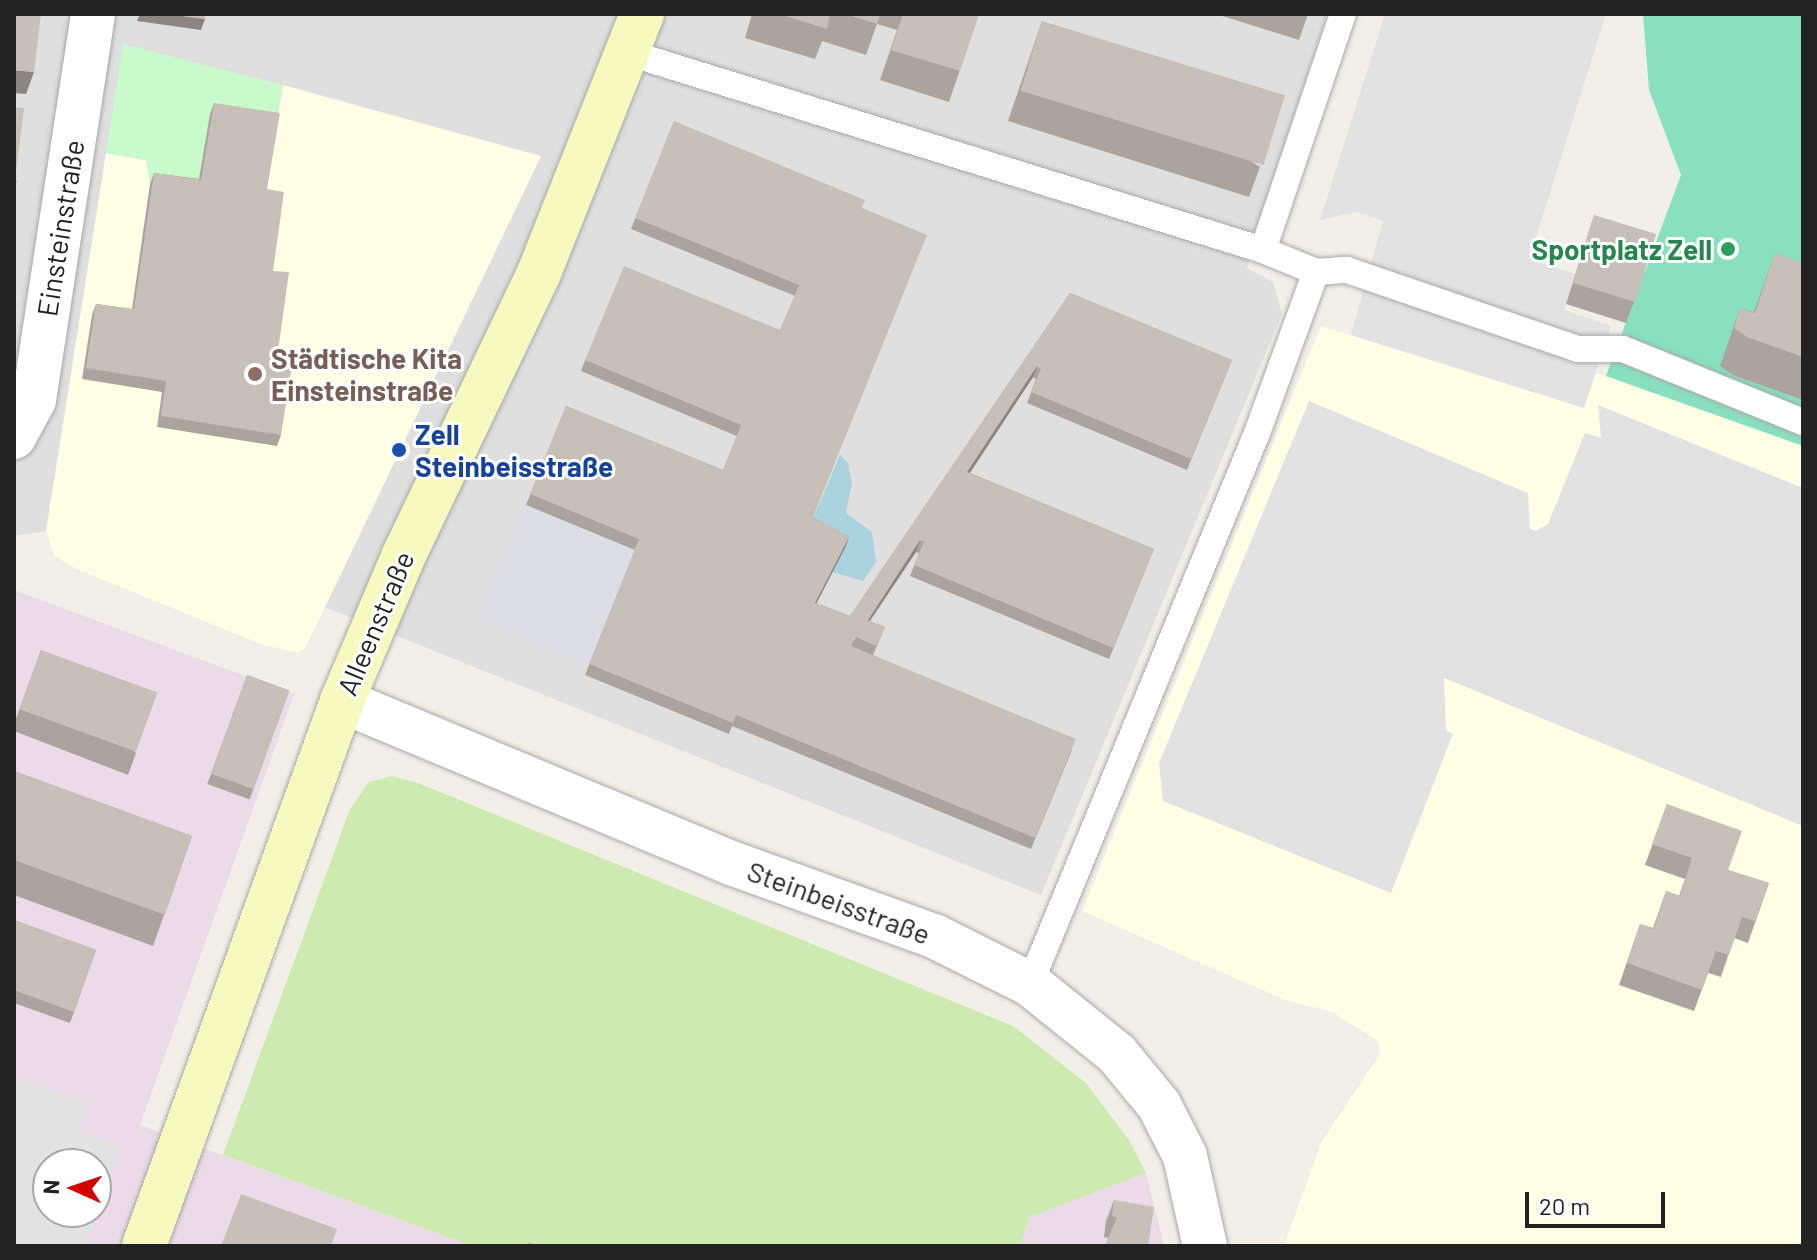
<!DOCTYPE html>
<meta charset="utf-8">
<style>
body{margin:0}
#map{position:relative;width:1817px;height:1260px;overflow:hidden;background:#f2efe9;font-family:Barlow,sans-serif}
div>[style]{position:absolute}
.residential>*{inset:0;background:#e0dfdf}
.industrial>*{inset:0;background:#ebdbe8}
.education>*{inset:0;background:#ffffe5}
.grass>*{inset:0;background:#cdebb0}
.park>*{inset:0;background:#c8facc}
.pitch>*{inset:0;background:#88e0be}
.parking>*{inset:0;background:#e2e2e2}
.plaza>*{inset:0;background:#dddde8;transform-origin:0 0}
.water>*{inset:0;background:#aad3df}
.roads{filter:drop-shadow(0 0 2px #a9a9a9) drop-shadow(0 0 2px #a9a9a9)}
.lane>*{height:26px;margin:-13px;padding:0 13px;transform-origin:13px;border-radius:13px;background:#fff}
.street>*{height:44px;margin:-22px;padding:0 22px;transform-origin:22px;border-radius:22px;background:#fff}
.secondary>*{height:44px;margin:-22px;padding:0 22px;transform-origin:22px;border-radius:22px;background:#f7fabf}
.wall>*{inset:0;background:#aba49e;transform-origin:0 0}
.shaded-wall>*{inset:0;background:#8b8681}
.building>*{inset:0;background:#c7bfb8;transform-origin:0 0}
.dots>*{width:22px;height:22px;translate:-50% -50%;box-sizing:border-box;border:4px solid #fff;border-radius:50%}
span{translate:-50% -50%;white-space:nowrap;text-align:center;line-height:1.15;-webkit-text-stroke:6px #fff;paint-order:stroke}
.street-label{font-size:28px;color:#222}
.leisure-label{font-size:28px;color:#27864d;font-weight:700}
.right{translate:-100% -50%;text-align:right}
.education-label{font-size:28px;color:#785e54;font-weight:700}
.left{translate:0 -50%;text-align:left}
.transit-label{font-size:28px;color:#164399;font-weight:700}
.frame{position:absolute;inset:0;border:16px solid #222;pointer-events:none}
.north{position:absolute;left:32px;top:1148px;width:80px;height:80px;box-sizing:border-box;background:#fff;border:2px solid #a7a7a7;border-radius:50%;rotate:273deg;font-size:22px;font-weight:700;line-height:32px;text-align:center;color:#222}
.north::after{content:'';display:block;margin:auto;width:28px;height:36px;background:#d40000;clip-path:polygon(50% 0,100% 100%,50% 72%,0 100%)}
.scale{position:absolute;left:1525px;top:1192px;width:140px;height:36px;box-sizing:border-box;border:4px solid #222;border-top:0;padding-left:10px;font-size:24px;line-height:28px;white-space:nowrap;color:#222;-webkit-text-stroke:6px #fff;paint-order:stroke}
</style>
<div id="map">
<div class="residential">
<i style="clip-path:polygon(14px 14px,1327px 14px,1247px 268px,1273px 282px,1282px 314px,1041px 895px,325px 607px,305px 649px,297px 653px,263px 645px,76px 569px,54px 556px,46px 531px,14px 536px)"></i>
</div>
<div class="industrial">
<i style="clip-path:polygon(evenodd,14px 590px,294px 694px,140px 1125px,472px 1246px,14px 1246px,14px 590px,48px 1164px,96px 1164px,96px 1212px,48px 1212px,48px 1164px)"></i>
<i style="clip-path:polygon(1146px 1173px,1164px 1246px,1020px 1246px,1030px 1217px)"></i>
</div>
<div class="education">
<i style="clip-path:polygon(283px 85px,541px 156px,305px 649px,297px 653px,263px 645px,76px 569px,54px 556px,46px 531px,106px 153px,146px 160px,210px 114px,276px 124px)"></i>
<i style="clip-path:polygon(1321px 326px,1584px 408px,1596px 373px,1803px 446px,1803px 1246px,1284px 1246px,1321px 1143px,1380px 1054px,1378px 1041px,1332px 1012px,1285px 1000px,1082px 911px)"></i>
</div>
<div class="grass">
<i style="clip-path:polygon(392px 776px,418px 783px,1013px 1026px,1086px 1083px,1129px 1140px,1146px 1173px,1030px 1217px,1020px 1246px,472px 1246px,223px 1155px,350px 809px,369px 782px)"></i>
</div>
<div class="park">
<i style="clip-path:polygon(123px 44px,283px 85px,276px 124px,197px 191px,150px 184px,146px 160px,106px 153px)"></i>
</div>
<div class="pitch">
<i style="clip-path:polygon(1643px 14px,1803px 14px,1803px 446px,1606px 376px,1681px 175px,1649px 90px)"></i>
</div>
<div class="parking">
<i style="clip-path:polygon(1385px 14px,1606px 14px,1531px 253px,1541px 263px,1575px 274px,1564px 310px,1611px 326px,1584px 408px,1351px 335px,1383px 221px,1357px 212px,1320px 220px)"></i>
<i style="clip-path:polygon(1309px 401px,1528px 493px,1530px 529px,1536px 531px,1548px 524px,1585px 433px,1601px 438px,1598px 405px,1803px 488px,1803px 826px,1444px 678px,1446px 730px,1453px 734px,1391px 893px,1163px 801px,1159px 763px)"></i>
<i style="clip-path:polygon(evenodd,14px 1078px,90px 1103px,79px 1131px,121px 1145px,86px 1246px,14px 1246px,14px 1078px,48px 1164px,96px 1164px,96px 1212px,48px 1212px,48px 1164px)"></i>
</div>
<div class="plaza">
<i style="left:526px;top:505px;width:118px;height:124px;rotate:22deg"></i>
</div>
<div class="water">
<i style="clip-path:polygon(840px 455px,848px 463px,852px 483px,846px 513px,872px 532px,876px 562px,863px 581px,832px 572px,809px 528px)"></i>
</div>
<div class="roads">
<div class="lane">
<i style="left:629px;top:53px;width:664px;rotate:17.26deg"></i>
<i style="left:1263px;top:250px;width:57px;rotate:22.5deg"></i>
<i style="left:1316px;top:272px;width:31px;rotate:-4deg"></i>
<i style="left:1347px;top:270px;width:244px;rotate:18.9deg"></i>
<i style="left:1578px;top:349px;width:45px"></i>
<i style="left:1623px;top:349px;width:194px;rotate:22.1deg"></i>
<i style="left:1263px;top:250px;width:249px;rotate:-71.3deg"></i>
<i style="left:1030px;top:984px;width:596px;rotate:-67.61deg"></i>
<i style="left:1257px;top:433px;width:171px;rotate:-69.9deg"></i>
</div>
<div class="street">
<i style="left:14px;top:437px;width:42px;rotate:-61.6deg"></i>
<i style="left:34px;top:400px;width:390px;rotate:-81.3deg"></i>
<i style="left:342px;top:701px;width:421px;rotate:22.6deg"></i>
<i style="left:731px;top:863px;width:216px;rotate:19.8deg"></i>
<i style="left:934px;top:936px;width:107px;rotate:26.6deg"></i>
<i style="left:1030px;top:984px;width:112px;rotate:38.8deg"></i>
<i style="left:1117px;top:1054px;width:66px;rotate:50.5deg"></i>
<i style="left:1159px;top:1105px;width:57px;rotate:63deg"></i>
<i style="left:1185px;top:1156px;width:92px;rotate:77.5deg"></i>
</div>
<div class="secondary">
<i style="left:144px;top:1246px;width:580px;rotate:-70.03deg"></i>
<i style="left:342px;top:701px;width:156px;rotate:-67deg"></i>
<i style="left:403px;top:557px;width:315px;rotate:-64.4deg"></i>
<i style="left:539px;top:273px;width:279px;rotate:-68.3deg"></i>
</div>
</div>
<div class="wall">
<i style="clip-path:polygon(752px 14px,979px 14px,949px 102px,880px 80px,897px 30px,877px 24px,866px 55px,822px 41px,815px 59px,745px 38px)"></i>
<i style="clip-path:polygon(1216px 14px,1308px 14px,1299px 40px)"></i>
<i style="clip-path:polygon(1042px 21px,1260px 167px,1249px 197px,1008px 121px)"></i>
<i style="clip-path:polygon(214px 103px,267px 189px,278px 351px,281px 435px,277px 446px,157px 427px,162px 392px,82px 379px,92px 315px,96px 304px,132px 309px,150px 184px,154px 173px,199px 179px,210px 114px)"></i>
<i style="clip-path:polygon(674px 121px,862px 208px,813px 517px,849px 537px,845px 548px,816px 603px,850px 616px,1070px 293px,1232px 360px,1187px 470px,1027px 403px,1036px 379px,1033px 377px,970px 473px,1154px 549px,1109px 659px,910px 576px,919px 553px,916px 552px,870px 621px,885px 627px,873px 655px,1072px 750px,1031px 849px,732px 726px,729px 734px,585px 675px,635px 550px,526px 505px,566px 406px,723px 470px,737px 436px,581px 371px,585px 360px,780px 330px,795px 296px,631px 229px)"></i>
<i style="clip-path:polygon(1594px 215px,1634px 302px,1626px 323px,1566px 304px)"></i>
<i style="clip-path:polygon(1775px 253px,1803px 263px,1803px 400px,1733px 375px,1720px 366px,1740px 308px,1754px 312px)"></i>
<i style="clip-path:polygon(41px 650px,136px 753px,128px 775px,14px 731px,14px 724px)"></i>
<i style="left:247px;top:675px;width:45px;height:116px;rotate:20deg"></i>
<i style="clip-path:polygon(14px 771px,192px 836px,153px 946px,14px 895px)"></i>
<i style="clip-path:polygon(1667px 804px,1728px 870px,1769px 883px,1748px 943px,1734px 938px,1721px 977px,1708px 973px,1694px 1011px,1619px 985px,1640px 924px,1653px 928px,1666px 891px,1679px 896px,1685px 879px,1645px 865px)"></i>
<i style="clip-path:polygon(14px 920px,96px 950px,70px 1023px,14px 1003px)"></i>
<i style="clip-path:polygon(1114px 1200px,1148px 1246px,1104px 1237px,1106px 1221px)"></i>
</div>
<div class="shaded-wall">
<i style="clip-path:polygon(140px 14px,168px 14px,205px 19px,201px 30px,137px 21px)"></i>
<i style="clip-path:polygon(14px 70px,34px 72px,26px 94px,14px 93px)"></i>
<i style="clip-path:polygon(1037px 366px,1033px 377px,963px 483px,967px 472px)"></i>
<i style="clip-path:polygon(849px 537px,845px 548px,811px 614px,815px 603px)"></i>
<i style="clip-path:polygon(920px 540px,916px 552px,863px 631px,868px 620px)"></i>
</div>
<div class="building">
<i style="clip-path:polygon(14px 14px,41px 14px,34px 72px,14px 70px)"></i>
<i style="clip-path:polygon(168px 14px,206px 14px,205px 19px)"></i>
<i style="clip-path:polygon(779px 14px,830px 14px,827px 29px)"></i>
<i style="clip-path:polygon(845px 14px,880px 14px,877px 24px)"></i>
<i style="clip-path:polygon(903px 14px,979px 14px,960px 71px,891px 50px)"></i>
<i style="left:1042px;top:21px;width:254px;height:73px;rotate:17deg"></i>
<i style="clip-path:polygon(214px 103px,280px 113px,267px 189px,284px 192px,273px 271px,289px 272px,278px 351px,294px 353px,281px 435px,161px 416px,166px 381px,86px 368px,96px 304px,134px 309px,154px 173px,201px 180px)"></i>
<i style="clip-path:polygon(14px 107px,24px 108px,15px 180px,14px 180px)"></i>
<i style="clip-path:polygon(674px 121px,865px 200px,862px 208px,927px 235px,813px 517px,849px 537px,815px 603px,850px 616px,1070px 293px,1232px 360px,1191px 459px,1031px 392px,1041px 369px,1037px 366px,967px 472px,1154px 549px,1113px 648px,914px 565px,924px 542px,920px 540px,868px 620px,885px 627px,876px 646px,856px 637px,851px 646px,1076px 739px,1035px 838px,736px 715px,733px 723px,589px 664px,639px 539px,530px 494px,566px 406px,723px 470px,741px 425px,585px 360px,624px 266px,780px 330px,799px 285px,635px 218px)"></i>
<i style="clip-path:polygon(14px 180px,17px 180px,14px 200px)"></i>
<i style="left:1594px;top:215px;width:65px;height:71px;rotate:17deg"></i>
<i style="clip-path:polygon(1775px 253px,1803px 263px,1803px 357px,1747px 337px,1734px 328px,1740px 308px,1755px 313px)"></i>
<i style="left:41px;top:650px;width:124px;height:63px;rotate:20deg"></i>
<i style="left:247px;top:675px;width:45px;height:105px;rotate:20deg"></i>
<i style="clip-path:polygon(14px 771px,192px 836px,165px 915px,14px 860px)"></i>
<i style="clip-path:polygon(1667px 804px,1742px 831px,1728px 870px,1769px 883px,1755px 921px,1742px 917px,1729px 955px,1716px 951px,1702px 990px,1627px 963px,1640px 924px,1654px 929px,1666px 891px,1680px 896px,1692px 858px,1652px 844px)"></i>
<i style="clip-path:polygon(14px 920px,96px 950px,74px 1012px,14px 990px)"></i>
<i style="clip-path:polygon(241px 1194px,337px 1229px,331px 1246px,221px 1246px)"></i>
<i style="clip-path:polygon(1114px 1200px,1154px 1207px,1148px 1246px,1105px 1246px,1117px 1217px,1112px 1216px)"></i>
<i style="clip-path:polygon(528px 1242px,539px 1246px,527px 1246px)"></i>
</div>
<div class="dots">
<i style="left:1728px;top:249px;background:#2e9e5b"></i>
<i style="left:255px;top:374px;background:#8d6e63"></i>
<i style="left:399px;top:450px;background:#1a4fb4"></i>
</div>
<div class="street-label">
<span style="left:60px;top:228px;rotate:-81deg">Einsteinstraße</span>
<span style="left:375px;top:623px;rotate:-67deg">Alleenstraße</span>
<span style="left:839px;top:902px;rotate:20deg">Steinbeisstraße</span>
</div>
<div class="leisure-label">
<span class="right" style="left:1712px;top:249px">Sportplatz Zell</span>
</div>
<div class="education-label">
<span class="left" style="left:271px;top:374px">Städtische Kita<br>Einsteinstraße</span>
</div>
<div class="transit-label">
<span class="left" style="left:415px;top:450px">Zell<br>Steinbeisstraße</span>
</div>
<div class="frame"></div>
<div class="north">N</div>
<div class="scale">20 m</div>
</div>
